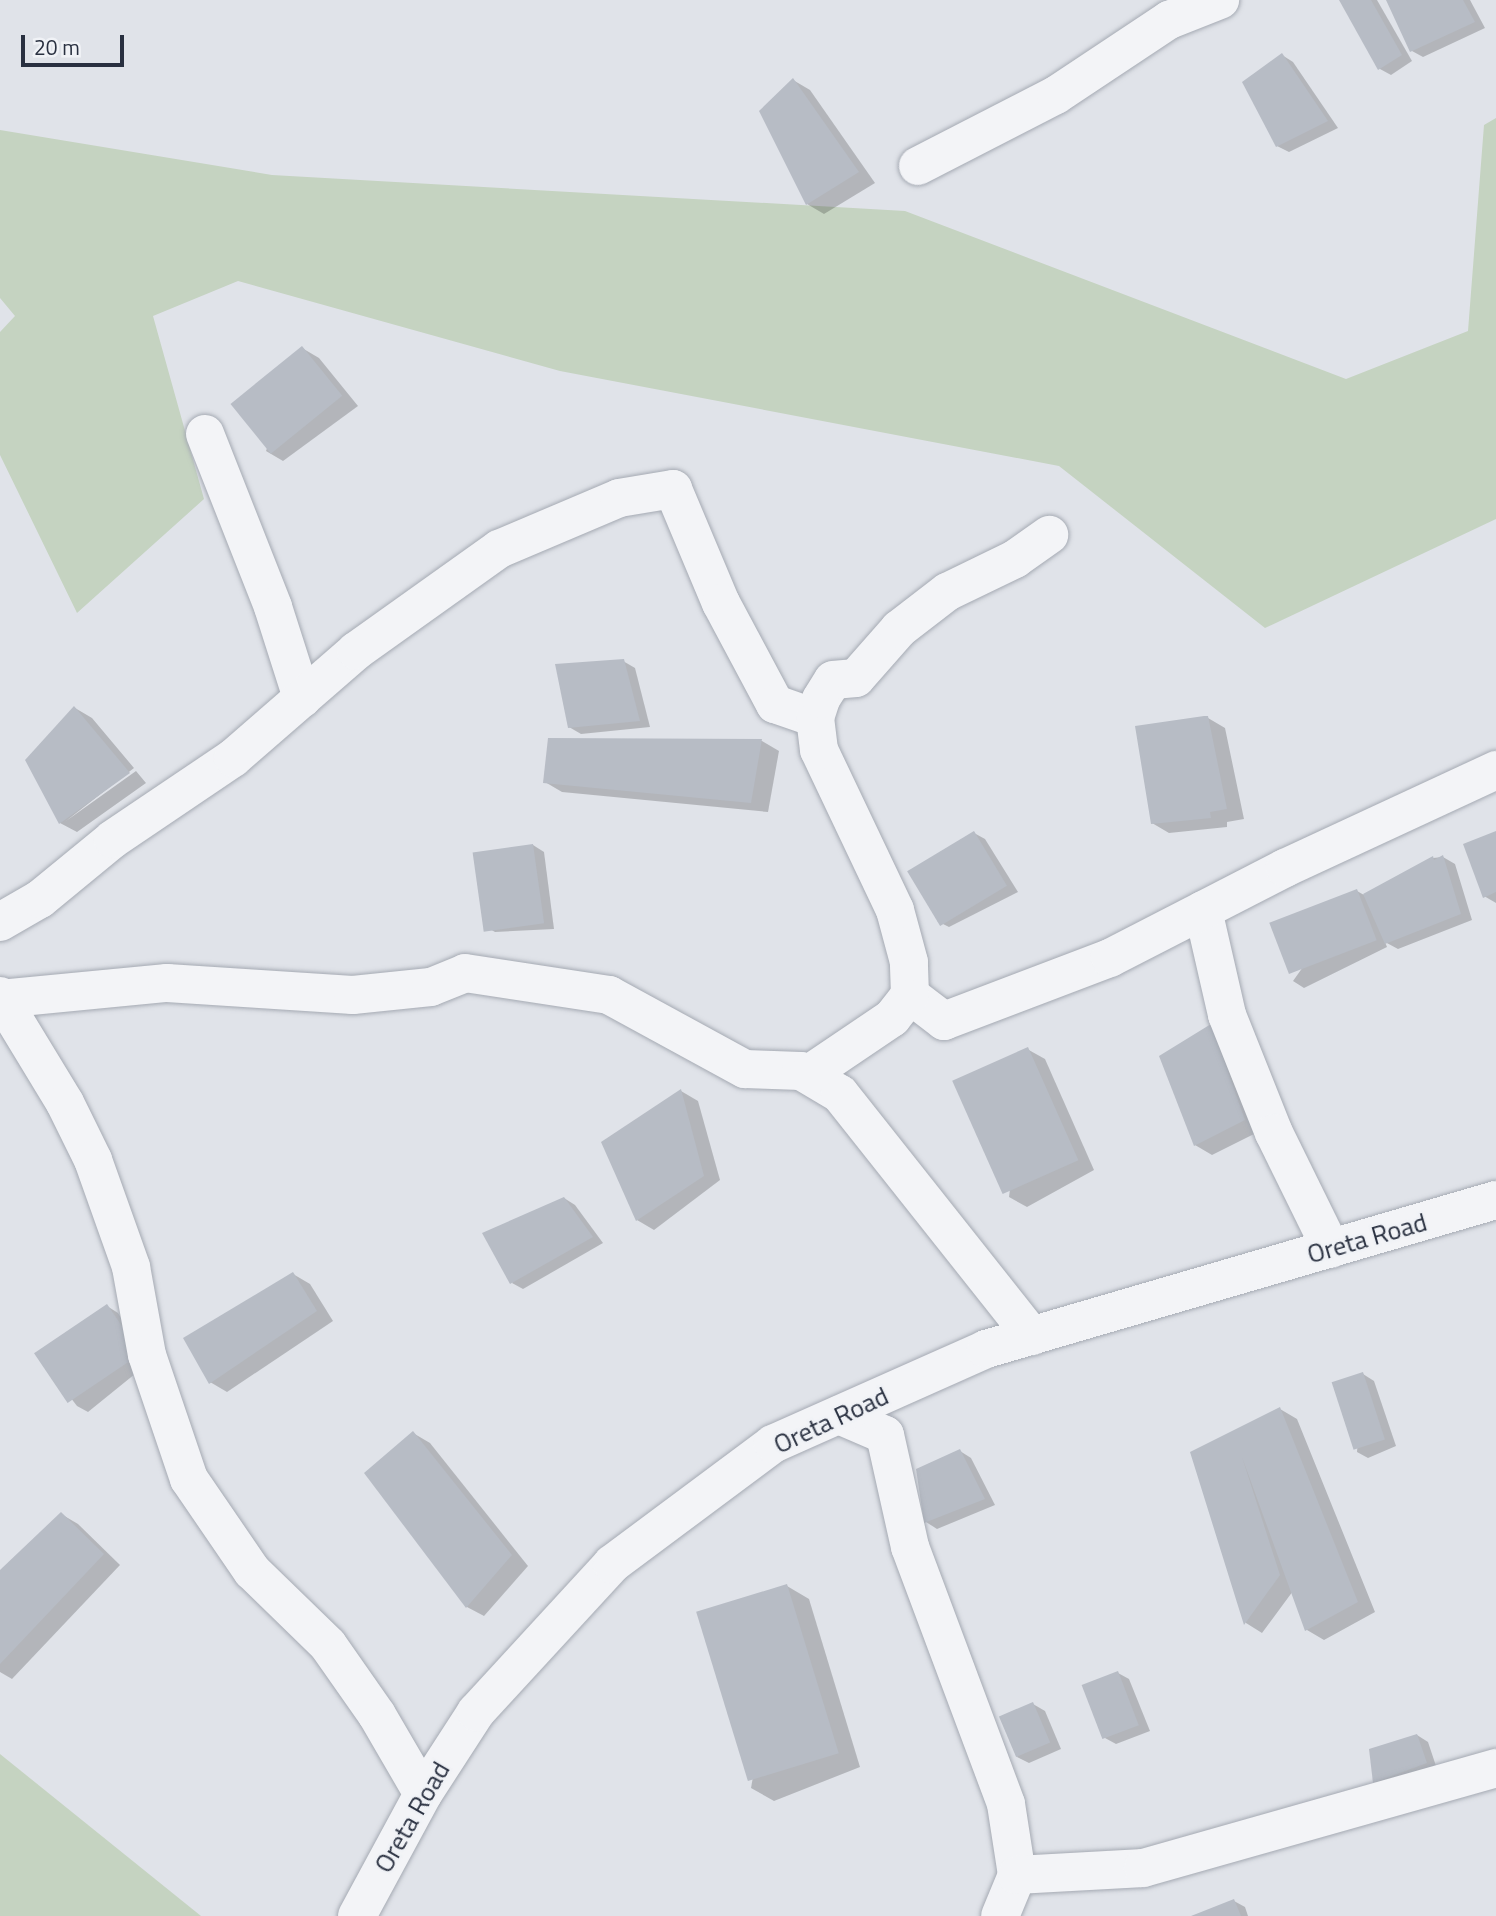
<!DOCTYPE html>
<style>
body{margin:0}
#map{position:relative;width:1496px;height:1916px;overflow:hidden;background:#e0e3e9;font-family:"Titillium Web",sans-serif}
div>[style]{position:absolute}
.green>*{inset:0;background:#c5d3c1}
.shadow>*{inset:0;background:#0003}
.building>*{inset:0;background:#b7bcc5;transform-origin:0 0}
.roads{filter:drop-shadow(0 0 2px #a5aab3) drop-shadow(0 0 2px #a5aab3)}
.minor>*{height:38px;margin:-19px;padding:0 19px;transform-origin:19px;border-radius:19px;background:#f3f4f7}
.tertiary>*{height:38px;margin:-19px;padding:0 19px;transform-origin:19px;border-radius:19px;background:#f3f4f7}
span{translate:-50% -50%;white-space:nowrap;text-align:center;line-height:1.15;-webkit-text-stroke:5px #f0f2f6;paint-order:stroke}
.street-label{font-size:26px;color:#293040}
.scale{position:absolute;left:21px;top:35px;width:103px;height:32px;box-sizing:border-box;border:4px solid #293040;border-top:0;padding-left:9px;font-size:21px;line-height:24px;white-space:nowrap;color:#293040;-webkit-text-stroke:5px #f0f2f6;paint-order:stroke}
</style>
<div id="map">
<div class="green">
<i style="clip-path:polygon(1496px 118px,1496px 519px,1265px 628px,1059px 466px,560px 371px,238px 281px,153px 316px,204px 499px,77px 613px,0 455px,0 332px,15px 316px,0 298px,0 130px,272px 175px,905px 211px,1346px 379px,1468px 331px,1484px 125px)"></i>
<i style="clip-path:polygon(0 1754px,201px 1916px,0 1916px)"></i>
</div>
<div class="shadow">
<i style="clip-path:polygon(1341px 0,1377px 0,1412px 61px,1391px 75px,1380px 69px)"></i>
<i style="clip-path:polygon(1388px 0,1470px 0,1485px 28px,1423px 57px,1412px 51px)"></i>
<i style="clip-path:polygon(1282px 55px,1293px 62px,1338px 128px,1289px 152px,1277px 146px)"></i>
<i style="clip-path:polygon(793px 80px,810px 90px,875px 183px,824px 214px,807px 204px)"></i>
<i style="clip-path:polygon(302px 348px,319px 358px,358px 406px,283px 461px,266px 451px)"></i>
<i style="clip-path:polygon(623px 661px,635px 668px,650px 727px,581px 734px,569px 727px)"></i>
<i style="clip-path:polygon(75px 708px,92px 718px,134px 768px,66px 821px,136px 771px,146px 783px,77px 832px,60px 823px)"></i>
<i style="clip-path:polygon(1208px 718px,1225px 728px,1244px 819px,1227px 822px,1227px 827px,1169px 833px,1152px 823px)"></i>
<i style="clip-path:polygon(550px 739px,762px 741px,779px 751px,768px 812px,562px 792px,545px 782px)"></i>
<i style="clip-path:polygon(974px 833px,985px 839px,1018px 892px,949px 927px,937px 921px)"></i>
<i style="clip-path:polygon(1496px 833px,1496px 903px,1484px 896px)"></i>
<i style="clip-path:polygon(533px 845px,544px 852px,554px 929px,495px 932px,483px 925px)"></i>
<i style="clip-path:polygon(1443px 857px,1455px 864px,1472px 920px,1398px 949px,1385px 942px,1387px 947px,1304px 988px,1293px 981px,1357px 891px,1364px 895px,1433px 858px)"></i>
<i style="clip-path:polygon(1211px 1026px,1262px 1130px,1212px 1155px,1195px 1145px)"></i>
<i style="clip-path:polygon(1027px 1049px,1045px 1059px,1094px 1170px,1027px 1207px,1009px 1197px)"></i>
<i style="clip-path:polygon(681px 1091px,698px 1101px,720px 1180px,654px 1230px,637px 1220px)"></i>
<i style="clip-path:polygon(564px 1198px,575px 1205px,603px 1243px,523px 1289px,512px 1283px)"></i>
<i style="clip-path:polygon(293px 1274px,310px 1284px,333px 1321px,227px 1392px,210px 1382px)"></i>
<i style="clip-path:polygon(107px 1306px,118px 1313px,151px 1361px,88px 1412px,77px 1406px,43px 1362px)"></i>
<i style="clip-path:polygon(1363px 1374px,1374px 1381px,1396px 1446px,1368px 1458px,1357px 1452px)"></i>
<i style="clip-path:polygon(1280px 1409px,1297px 1419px,1375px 1612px,1324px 1640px,1307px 1630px,1293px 1591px,1262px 1633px,1246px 1623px,1192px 1453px)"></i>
<i style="clip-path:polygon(413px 1433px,430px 1443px,528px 1566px,484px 1616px,467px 1607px)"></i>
<i style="clip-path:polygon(960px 1451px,971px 1458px,995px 1505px,937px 1529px,926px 1522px,918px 1470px)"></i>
<i style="clip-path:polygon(61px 1514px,78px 1524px,120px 1565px,12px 1679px,0 1672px,0 1572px)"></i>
<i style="clip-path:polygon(787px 1586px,809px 1599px,860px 1767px,774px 1801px,751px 1788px)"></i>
<i style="clip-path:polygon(1118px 1673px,1129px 1679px,1150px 1731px,1116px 1744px,1105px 1738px)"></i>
<i style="clip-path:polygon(1033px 1704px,1045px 1711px,1061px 1749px,1029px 1763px,1017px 1757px)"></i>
<i style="clip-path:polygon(1417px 1735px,1428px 1742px,1437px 1769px,1386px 1789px,1375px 1782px)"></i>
<i style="clip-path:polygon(1234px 1901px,1245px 1907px,1248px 1916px,1196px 1916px)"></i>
</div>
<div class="building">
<i style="clip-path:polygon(1339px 0,1371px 0,1402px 55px,1378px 70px)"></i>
<i style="clip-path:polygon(1386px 0,1463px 0,1475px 22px,1410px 52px)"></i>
<i style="clip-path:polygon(1282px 53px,1328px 121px,1276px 147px,1242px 82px)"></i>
<i style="clip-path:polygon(793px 78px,859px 172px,806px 205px,759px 111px)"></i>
<i style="left:302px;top:346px;width:64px;height:92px;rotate:51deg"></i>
<i style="clip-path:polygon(624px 659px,640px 721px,568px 728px,555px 664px)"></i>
<i style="clip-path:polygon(74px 706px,130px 773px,59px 824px,25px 760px)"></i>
<i style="clip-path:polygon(1204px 716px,1208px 716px,1227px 809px,1210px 812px,1211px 818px,1151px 824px,1135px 726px)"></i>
<i style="clip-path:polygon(548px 738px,762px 739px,751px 803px,543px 783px)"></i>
<i style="left:974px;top:831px;width:64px;height:78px;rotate:59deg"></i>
<i style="clip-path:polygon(1496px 831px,1496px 892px,1483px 898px,1463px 844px)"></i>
<i style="left:533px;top:844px;width:80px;height:61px;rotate:82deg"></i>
<i style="clip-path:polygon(1443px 855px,1461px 914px,1385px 944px,1363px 894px,1433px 856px,1434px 860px)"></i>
<i style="left:1357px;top:889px;width:55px;height:94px;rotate:69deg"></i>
<i style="clip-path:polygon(1211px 1024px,1245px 1120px,1194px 1146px,1159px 1056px)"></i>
<i style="left:1028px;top:1047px;width:124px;height:83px;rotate:66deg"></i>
<i style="clip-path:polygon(681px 1089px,704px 1176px,636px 1221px,601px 1142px)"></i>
<i style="clip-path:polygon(564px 1197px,593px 1237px,510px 1284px,482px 1233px)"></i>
<i style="clip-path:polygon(293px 1272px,317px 1311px,209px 1384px,183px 1338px)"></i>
<i style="left:107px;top:1304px;width:60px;height:88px;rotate:56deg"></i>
<i style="left:1363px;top:1372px;width:71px;height:33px;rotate:72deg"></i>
<i style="clip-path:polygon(1280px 1407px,1358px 1602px,1305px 1631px,1242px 1457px,1280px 1575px,1244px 1625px,1190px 1452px)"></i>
<i style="clip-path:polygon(413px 1431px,512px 1555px,466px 1608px,364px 1473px)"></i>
<i style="clip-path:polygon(960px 1449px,985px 1499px,924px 1523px,916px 1469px)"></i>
<i style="clip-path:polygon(61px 1512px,104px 1554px,0 1664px,0 1570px)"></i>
<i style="left:787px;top:1584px;width:177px;height:95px;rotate:73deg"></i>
<i style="left:1118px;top:1671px;width:58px;height:39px;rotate:69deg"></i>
<i style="left:1033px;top:1702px;width:44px;height:37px;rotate:67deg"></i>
<i style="clip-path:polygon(1417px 1734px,1427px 1763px,1373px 1783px,1369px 1749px)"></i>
<i style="clip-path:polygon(1234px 1899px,1241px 1916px,1191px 1916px)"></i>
</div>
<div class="roads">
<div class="minor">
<i style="left:918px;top:166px;width:155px;rotate:-27.2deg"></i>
<i style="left:1056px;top:95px;width:136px;rotate:-33.6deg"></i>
<i style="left:1169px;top:20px;width:55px;rotate:-21.4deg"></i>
<i style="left:205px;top:434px;width:186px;rotate:68.5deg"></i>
<i style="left:273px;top:607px;width:96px;rotate:72.3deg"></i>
<i style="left:1203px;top:910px;width:108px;rotate:77.1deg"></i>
<i style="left:1227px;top:1015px;width:127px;rotate:68.3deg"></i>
<i style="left:1274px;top:1133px;width:129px;rotate:63.8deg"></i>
<i style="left:0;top:922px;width:46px;rotate:-29.9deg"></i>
<i style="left:40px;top:899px;width:94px;rotate:-39.4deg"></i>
<i style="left:113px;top:839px;width:145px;rotate:-34deg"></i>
<i style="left:233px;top:758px;width:163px;rotate:-41deg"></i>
<i style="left:356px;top:651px;width:176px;rotate:-35.5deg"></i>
<i style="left:499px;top:549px;width:130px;rotate:-23deg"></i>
<i style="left:619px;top:498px;width:55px;rotate:-9.5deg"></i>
<i style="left:673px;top:489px;width:124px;rotate:67.2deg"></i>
<i style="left:721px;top:603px;width:115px;rotate:61.9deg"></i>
<i style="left:775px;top:704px;width:42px;rotate:19.3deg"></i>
<i style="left:910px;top:995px;width:43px;rotate:37.4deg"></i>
<i style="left:944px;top:1021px;width:178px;rotate:-20.8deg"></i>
<i style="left:1110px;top:958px;width:197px;rotate:-27.2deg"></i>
<i style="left:1285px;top:868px;width:233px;rotate:-24.9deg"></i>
<i style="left:0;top:996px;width:125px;rotate:58.7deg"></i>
<i style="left:65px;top:1103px;width:64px;rotate:63.8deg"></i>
<i style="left:93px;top:1160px;width:114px;rotate:70.4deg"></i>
<i style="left:131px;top:1267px;width:89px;rotate:79.7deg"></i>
<i style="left:147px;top:1355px;width:131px;rotate:71.3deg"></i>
<i style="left:189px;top:1479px;width:112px;rotate:55.6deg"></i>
<i style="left:252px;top:1571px;width:106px;rotate:44.2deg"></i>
<i style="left:328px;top:1645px;width:85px;rotate:55deg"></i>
<i style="left:377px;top:1715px;width:91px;rotate:59.8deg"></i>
<i style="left:0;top:999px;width:168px;rotate:-5.5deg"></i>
<i style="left:167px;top:983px;width:186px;rotate:3.7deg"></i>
<i style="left:353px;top:995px;width:78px;rotate:-5.9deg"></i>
<i style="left:431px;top:987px;width:37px;rotate:-22deg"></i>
<i style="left:465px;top:973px;width:146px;rotate:8.7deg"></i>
<i style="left:609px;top:995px;width:155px;rotate:28.6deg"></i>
<i style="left:745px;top:1069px;width:56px;rotate:2deg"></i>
<i style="left:801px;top:1071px;width:45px;rotate:30.5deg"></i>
<i style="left:840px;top:1094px;width:309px;rotate:51.6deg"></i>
<i style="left:809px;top:1074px;width:100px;rotate:-34deg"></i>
<i style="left:892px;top:1018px;width:29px;rotate:-52deg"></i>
<i style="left:910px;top:995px;width:33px;rotate:-92deg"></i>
<i style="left:909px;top:962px;width:54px;rotate:-105.1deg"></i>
<i style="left:895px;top:910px;width:177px;rotate:-115.4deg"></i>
<i style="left:819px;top:750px;width:32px;rotate:-97deg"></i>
<i style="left:815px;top:718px;width:20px;rotate:-72deg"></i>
<i style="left:821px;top:699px;width:22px;rotate:-58deg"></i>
<i style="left:833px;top:680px;width:23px;rotate:-5deg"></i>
<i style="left:856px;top:678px;width:65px;rotate:-48.7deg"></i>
<i style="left:899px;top:629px;width:61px;rotate:-37.6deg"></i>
<i style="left:947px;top:592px;width:76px;rotate:-25.9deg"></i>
<i style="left:1015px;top:559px;width:42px;rotate:-35.2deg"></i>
<i style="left:839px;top:1415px;width:50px;rotate:23.5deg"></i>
<i style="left:885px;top:1435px;width:115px;rotate:77.4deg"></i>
<i style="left:910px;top:1547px;width:274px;rotate:69.5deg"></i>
<i style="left:1006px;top:1804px;width:72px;rotate:81.2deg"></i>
<i style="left:1017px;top:1875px;width:44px;rotate:112.5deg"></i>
<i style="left:1017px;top:1875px;width:126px;rotate:-3.2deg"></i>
<i style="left:1143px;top:1868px;width:367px;rotate:-15.8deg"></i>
</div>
<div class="tertiary">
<i style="left:357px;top:1916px;width:139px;rotate:-61.6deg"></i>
<i style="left:423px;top:1794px;width:98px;rotate:-57.1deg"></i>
<i style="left:476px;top:1712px;width:201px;rotate:-47.4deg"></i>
<i style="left:612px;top:1564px;width:201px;rotate:-36.7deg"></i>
<i style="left:773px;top:1444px;width:233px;rotate:-24deg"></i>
<i style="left:986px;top:1349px;width:531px;rotate:-16.29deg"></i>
</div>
</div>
<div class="street-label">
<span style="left:1367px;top:1238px;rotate:-16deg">Oreta Road</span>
<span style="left:831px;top:1420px;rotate:-25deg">Oreta Road</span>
<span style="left:412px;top:1817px;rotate:-60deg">Oreta Road</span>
</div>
<div class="scale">20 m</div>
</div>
